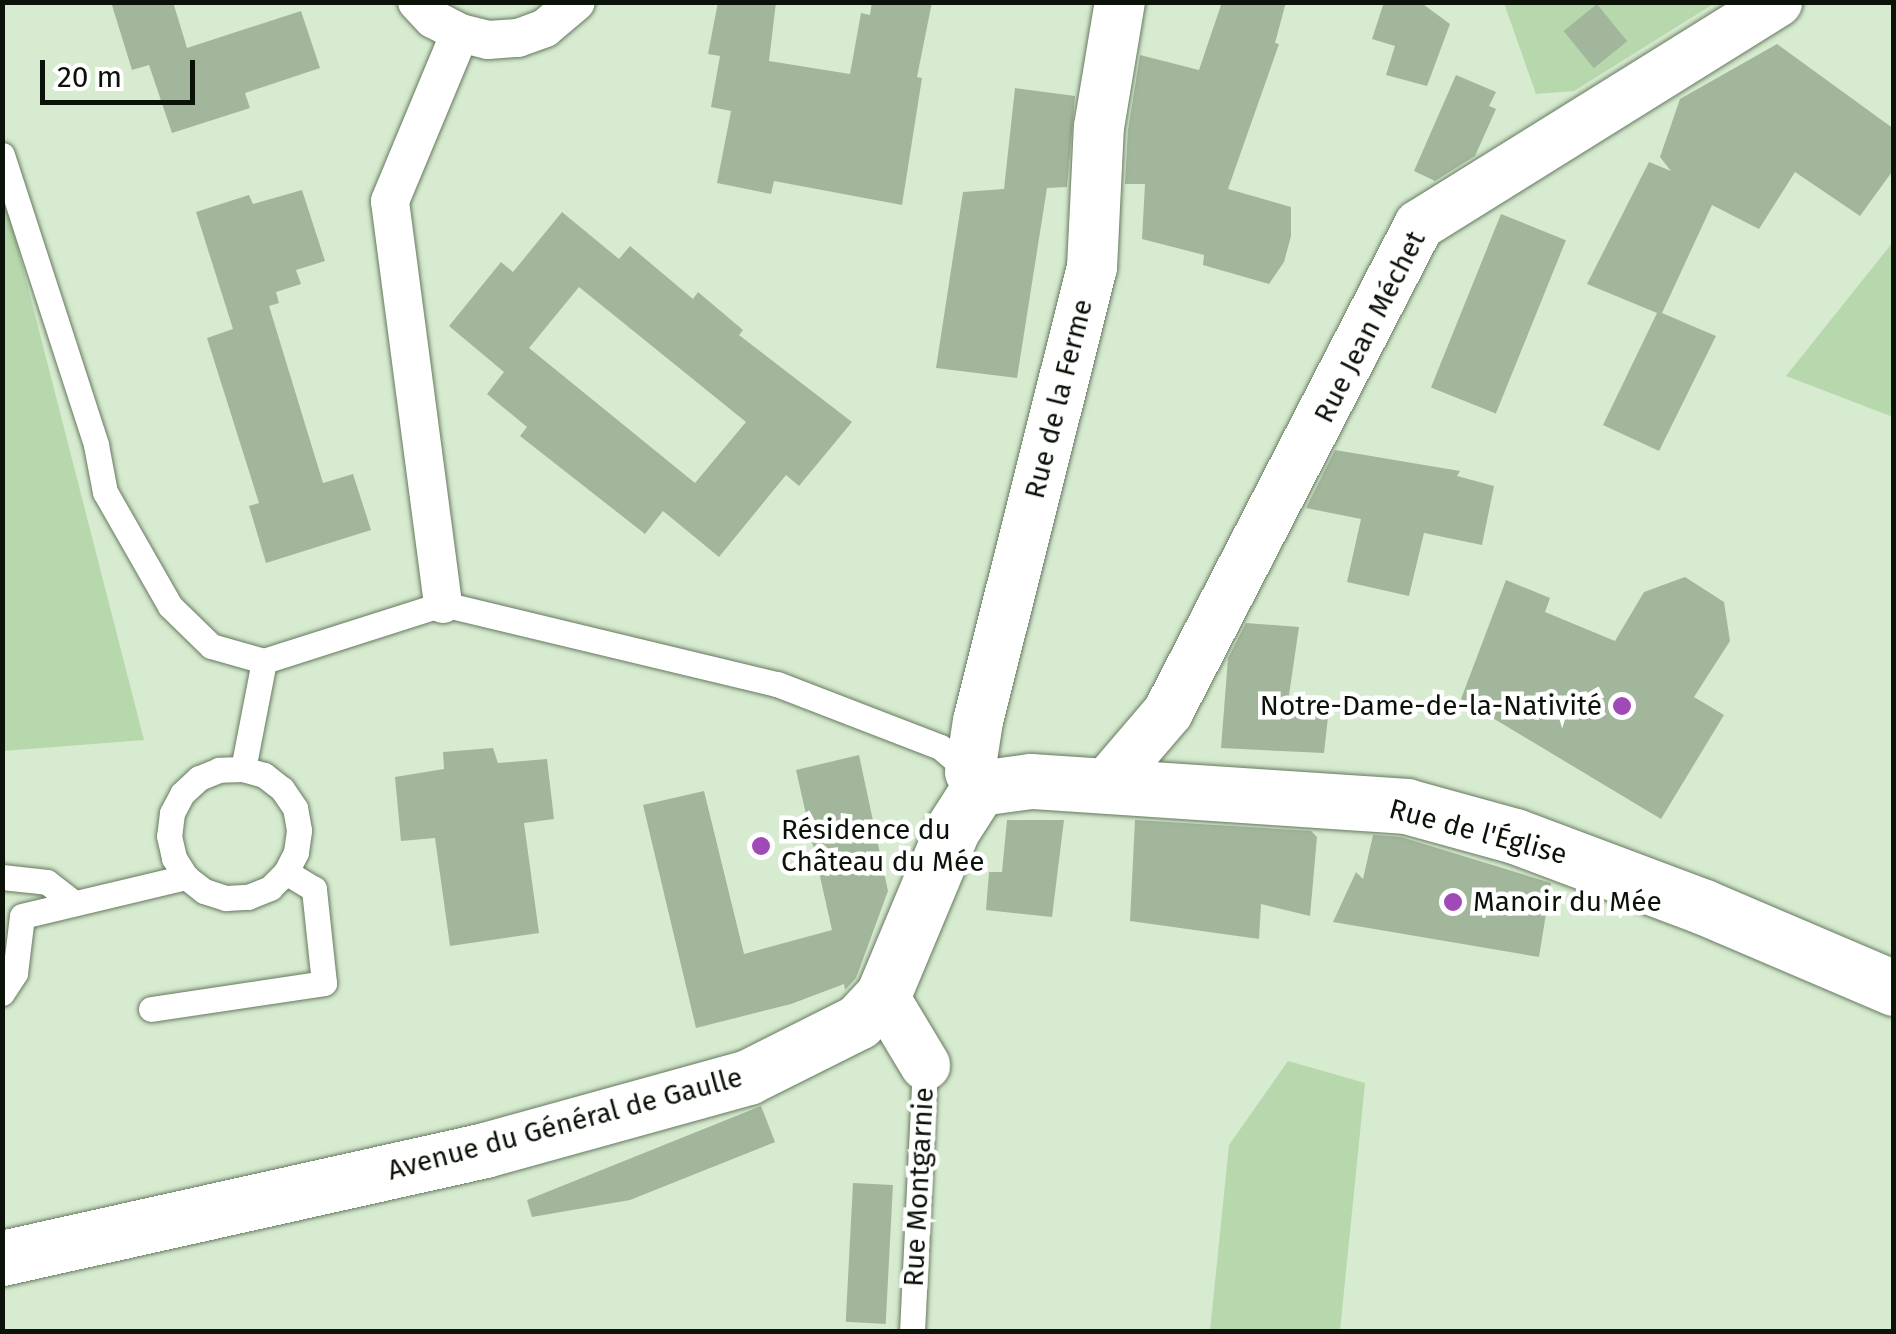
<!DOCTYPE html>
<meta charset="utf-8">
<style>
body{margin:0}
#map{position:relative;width:1896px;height:1334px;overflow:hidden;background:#d6ebcf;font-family:"Fira Sans",sans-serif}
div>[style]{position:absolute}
.green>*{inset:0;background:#b7d8ac}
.building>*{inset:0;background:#a2b69b;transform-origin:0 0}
.roads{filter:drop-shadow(0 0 2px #667960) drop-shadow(0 0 2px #667960)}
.service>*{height:25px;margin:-12.5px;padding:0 12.5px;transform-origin:12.5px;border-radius:12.5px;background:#fff}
.pedestrian>*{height:38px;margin:-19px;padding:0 19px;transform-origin:19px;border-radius:19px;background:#fff}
.minor>*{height:50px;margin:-25px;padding:0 25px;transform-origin:25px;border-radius:25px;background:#fff}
.tertiary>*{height:55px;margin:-27.5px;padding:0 27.5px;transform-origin:27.5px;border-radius:27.5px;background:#fff}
.dots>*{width:28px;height:28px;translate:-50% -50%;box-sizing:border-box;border:5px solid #fff;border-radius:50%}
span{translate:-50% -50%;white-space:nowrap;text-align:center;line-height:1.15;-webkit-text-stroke:9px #fff;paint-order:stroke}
.street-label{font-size:28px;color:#0b1309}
.poi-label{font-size:28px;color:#0b1309}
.right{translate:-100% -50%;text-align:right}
.left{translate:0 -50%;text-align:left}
.frame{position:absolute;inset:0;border:5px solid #0b1309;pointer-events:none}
.scale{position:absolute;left:40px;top:60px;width:155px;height:45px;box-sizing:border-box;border:5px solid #0b1309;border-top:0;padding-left:12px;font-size:30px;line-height:35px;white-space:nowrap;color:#0b1309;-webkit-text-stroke:8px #fff;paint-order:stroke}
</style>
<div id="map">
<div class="green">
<i style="clip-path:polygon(1504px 3px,1715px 3px,1574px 91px,1536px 94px)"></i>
<i style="clip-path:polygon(3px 190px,144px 740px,3px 751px)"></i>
<i style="clip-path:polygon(1893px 242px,1893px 417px,1786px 376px)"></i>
<i style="clip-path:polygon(1288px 1061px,1365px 1083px,1340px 1331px,1210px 1331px,1229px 1145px)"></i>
</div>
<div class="building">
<i style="clip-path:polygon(111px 2px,173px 2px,187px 48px,301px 11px,320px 68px,245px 93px,250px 108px,172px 133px,149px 65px,132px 70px)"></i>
<i style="clip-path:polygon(718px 2px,776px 2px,769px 61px,850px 74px,861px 13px,870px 15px,872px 2px,932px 2px,917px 77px,922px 78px,902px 205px,774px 181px,771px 194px,717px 183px,731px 111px,711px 107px,720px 56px,708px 54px)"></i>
<i style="clip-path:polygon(1222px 2px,1286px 2px,1275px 43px,1279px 44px,1228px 189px,1291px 207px,1291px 236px,1284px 262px,1269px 284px,1203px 265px,1204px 255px,1142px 239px,1145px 184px,1125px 184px,1128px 130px,1140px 55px,1199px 70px)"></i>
<i style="clip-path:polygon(1384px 2px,1420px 2px,1450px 24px,1427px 86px,1386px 75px,1395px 46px,1372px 39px)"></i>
<i style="left:1597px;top:4px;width:48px;height:43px;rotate:51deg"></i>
<i style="clip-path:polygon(1777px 44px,1894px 129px,1894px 169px,1860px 216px,1795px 172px,1759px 229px,1712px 205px,1662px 313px,1716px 336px,1659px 451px,1603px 425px,1657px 313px,1587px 284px,1649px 162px,1671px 171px,1660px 157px,1680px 99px)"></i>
<i style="clip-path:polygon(1456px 75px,1496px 92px,1489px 106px,1496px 109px,1475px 156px,1435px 181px,1414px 171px)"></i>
<i style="clip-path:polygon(1015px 88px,1075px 96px,1067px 187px,1047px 188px,1017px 378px,936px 368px,963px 192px,1004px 189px)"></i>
<i style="clip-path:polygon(302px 190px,325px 261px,296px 270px,301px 284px,276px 292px,279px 303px,269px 306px,323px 483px,353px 474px,371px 530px,266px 563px,249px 506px,259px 503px,207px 338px,233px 329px,196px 212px,249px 195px,253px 204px)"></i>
<i style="clip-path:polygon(evenodd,562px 212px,619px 259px,630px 246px,693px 299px,698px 292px,743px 330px,739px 335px,852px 422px,799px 486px,786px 475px,719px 557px,663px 511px,645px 534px,520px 436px,527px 427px,487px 394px,504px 372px,449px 326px,501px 262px,513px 272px,562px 212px,579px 287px,746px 422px,695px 483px,529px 348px,579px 287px)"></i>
<i style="left:1501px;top:214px;width:70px;height:187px;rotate:22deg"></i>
<i style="clip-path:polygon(1335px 450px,1460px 471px,1457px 476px,1494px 486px,1482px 545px,1424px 533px,1409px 596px,1347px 582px,1361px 519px,1306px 508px)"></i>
<i style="clip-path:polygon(1685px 577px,1724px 602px,1730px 641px,1694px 697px,1724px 715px,1661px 819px,1461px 699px,1506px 580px,1550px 598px,1545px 612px,1615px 641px,1644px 592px)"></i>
<i style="clip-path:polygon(1246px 623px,1299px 627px,1288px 702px,1329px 708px,1324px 753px,1221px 748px,1228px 658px)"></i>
<i style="clip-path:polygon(493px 748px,498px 763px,547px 759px,554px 819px,524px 823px,539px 933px,450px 946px,435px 838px,401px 841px,395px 777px,444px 769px,443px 752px)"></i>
<i style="clip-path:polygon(859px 755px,888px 891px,856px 978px,845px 990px,844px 984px,791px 1004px,696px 1028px,643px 805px,704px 791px,744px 954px,832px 930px,796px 770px)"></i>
<i style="clip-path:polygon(1007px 820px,1064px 820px,1052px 917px,986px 910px,989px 872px,1002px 872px)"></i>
<i style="clip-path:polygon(1135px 820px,1311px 831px,1317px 837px,1310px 916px,1261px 904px,1259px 939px,1130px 921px)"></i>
<i style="clip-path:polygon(1373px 835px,1401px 837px,1551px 883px,1539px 957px,1333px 922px,1356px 872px,1363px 879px)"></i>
<i style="clip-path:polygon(761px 1106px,775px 1142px,630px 1200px,532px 1217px,527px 1200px)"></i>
<i style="left:853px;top:1183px;width:40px;height:139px;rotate:3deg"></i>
</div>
<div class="roads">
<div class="service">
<i style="left:2px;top:155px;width:305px;rotate:72deg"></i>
<i style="left:96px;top:445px;width:48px;rotate:79.2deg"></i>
<i style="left:105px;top:492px;width:131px;rotate:60.3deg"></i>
<i style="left:170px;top:606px;width:57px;rotate:44.3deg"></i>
<i style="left:211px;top:646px;width:55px;rotate:15.8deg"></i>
<i style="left:264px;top:661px;width:188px;rotate:-17.7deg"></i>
<i style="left:443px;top:604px;width:343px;rotate:13.5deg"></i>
<i style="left:777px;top:684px;width:175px;rotate:21.1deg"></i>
<i style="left:940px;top:747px;width:39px;rotate:40deg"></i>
<i style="left:243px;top:769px;width:110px;rotate:-79deg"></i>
<i style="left:2px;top:877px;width:45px;rotate:6.3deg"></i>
<i style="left:47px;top:882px;width:34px;rotate:38deg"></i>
<i style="left:2px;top:993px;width:24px;rotate:-57deg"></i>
<i style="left:15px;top:973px;width:57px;rotate:-83deg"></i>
<i style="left:22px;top:916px;width:169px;rotate:-13.4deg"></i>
<i style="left:186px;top:877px;width:23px;rotate:38deg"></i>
<i style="left:204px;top:891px;width:23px;rotate:18deg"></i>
<i style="left:226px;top:898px;width:22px;rotate:-3deg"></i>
<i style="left:248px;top:897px;width:24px;rotate:-22deg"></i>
<i style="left:270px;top:888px;width:23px;rotate:-45deg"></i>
<i style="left:286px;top:872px;width:22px;rotate:-63deg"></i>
<i style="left:296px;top:852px;width:22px;rotate:-82deg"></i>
<i style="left:299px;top:830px;width:22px;rotate:-100deg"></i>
<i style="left:295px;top:808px;width:23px;rotate:-124deg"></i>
<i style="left:282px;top:789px;width:23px;rotate:-142deg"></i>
<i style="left:264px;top:775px;width:22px;rotate:-164deg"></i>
<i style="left:243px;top:769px;width:24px;rotate:178deg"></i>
<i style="left:219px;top:770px;width:22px;rotate:158deg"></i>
<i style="left:199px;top:778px;width:23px;rotate:137deg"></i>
<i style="left:182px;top:794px;width:21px;rotate:118deg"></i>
<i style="left:172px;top:813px;width:23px;rotate:97deg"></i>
<i style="left:169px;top:836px;width:23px;rotate:77deg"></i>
<i style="left:174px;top:858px;width:22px;rotate:58deg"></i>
<i style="left:151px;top:1009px;width:175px;rotate:-8.5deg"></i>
<i style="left:324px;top:983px;width:95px;rotate:-96.1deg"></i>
<i style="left:314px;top:889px;width:33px;rotate:-149deg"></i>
<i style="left:912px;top:1332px;width:267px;rotate:-87.2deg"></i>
</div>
<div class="pedestrian">
<i style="left:417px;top:2px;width:23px;rotate:47deg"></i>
<i style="left:433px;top:19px;width:30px;rotate:27deg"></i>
<i style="left:460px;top:33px;width:29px;rotate:14deg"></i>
<i style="left:488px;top:40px;width:30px;rotate:-4deg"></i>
<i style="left:518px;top:38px;width:29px;rotate:-20deg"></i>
<i style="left:545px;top:28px;width:40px;rotate:-40deg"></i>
<i style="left:443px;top:604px;width:406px;rotate:-97.5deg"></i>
<i style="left:390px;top:201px;width:182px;rotate:-67.4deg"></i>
</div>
<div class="minor">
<i style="left:1104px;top:787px;width:99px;rotate:-49.5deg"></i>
<i style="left:1168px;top:712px;width:548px;rotate:-62.73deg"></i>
<i style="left:1419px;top:225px;width:422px;rotate:-31.9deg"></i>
<i style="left:979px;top:788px;width:18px;rotate:-119deg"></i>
<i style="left:970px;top:772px;width:52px;rotate:-81.1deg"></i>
<i style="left:978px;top:721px;width:467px;rotate:-75.9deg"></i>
<i style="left:1092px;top:268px;width:141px;rotate:-87.2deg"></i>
<i style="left:1099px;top:127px;width:127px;rotate:-80.5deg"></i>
<i style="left:883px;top:995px;width:82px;rotate:59deg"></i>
</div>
<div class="tertiary">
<i style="left:2px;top:1258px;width:495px;rotate:-12.6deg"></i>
<i style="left:485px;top:1150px;width:273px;rotate:-15.5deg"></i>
<i style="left:748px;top:1077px;width:123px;rotate:-26.6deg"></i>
<i style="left:858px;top:1022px;width:37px;rotate:-47deg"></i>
<i style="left:883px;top:995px;width:179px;rotate:-67.3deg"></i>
<i style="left:952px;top:830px;width:50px;rotate:-57.3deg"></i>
<i style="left:979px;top:788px;width:52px;rotate:-7.7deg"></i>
<i style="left:1031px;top:781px;width:376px;rotate:3.8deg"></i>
<i style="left:1406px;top:806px;width:113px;rotate:15.4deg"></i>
<i style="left:1515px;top:836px;width:202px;rotate:20.6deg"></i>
<i style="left:1704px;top:907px;width:207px;rotate:23.1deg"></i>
</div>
</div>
<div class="dots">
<i style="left:1622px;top:706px;background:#9f4ab7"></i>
<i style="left:761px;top:846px;background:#9f4ab7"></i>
<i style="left:1453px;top:902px;background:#9f4ab7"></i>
</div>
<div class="street-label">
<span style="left:1370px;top:327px;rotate:-63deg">Rue Jean Méchet</span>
<span style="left:1059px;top:399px;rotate:-76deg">Rue de la Ferme</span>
<span style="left:1478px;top:832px;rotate:15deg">Rue de l'Église</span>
<span style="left:565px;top:1124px;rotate:-15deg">Avenue du Général de Gaulle</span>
<span style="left:919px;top:1187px;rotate:-87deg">Rue Montgarnie</span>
</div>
<div class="poi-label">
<span class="right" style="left:1602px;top:706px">Notre-Dame-de-la-Nativité</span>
<span class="left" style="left:781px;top:846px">Résidence du<br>Château du Mée</span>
<span class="left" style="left:1473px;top:902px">Manoir du Mée</span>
</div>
<div class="frame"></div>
<div class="scale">20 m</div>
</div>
